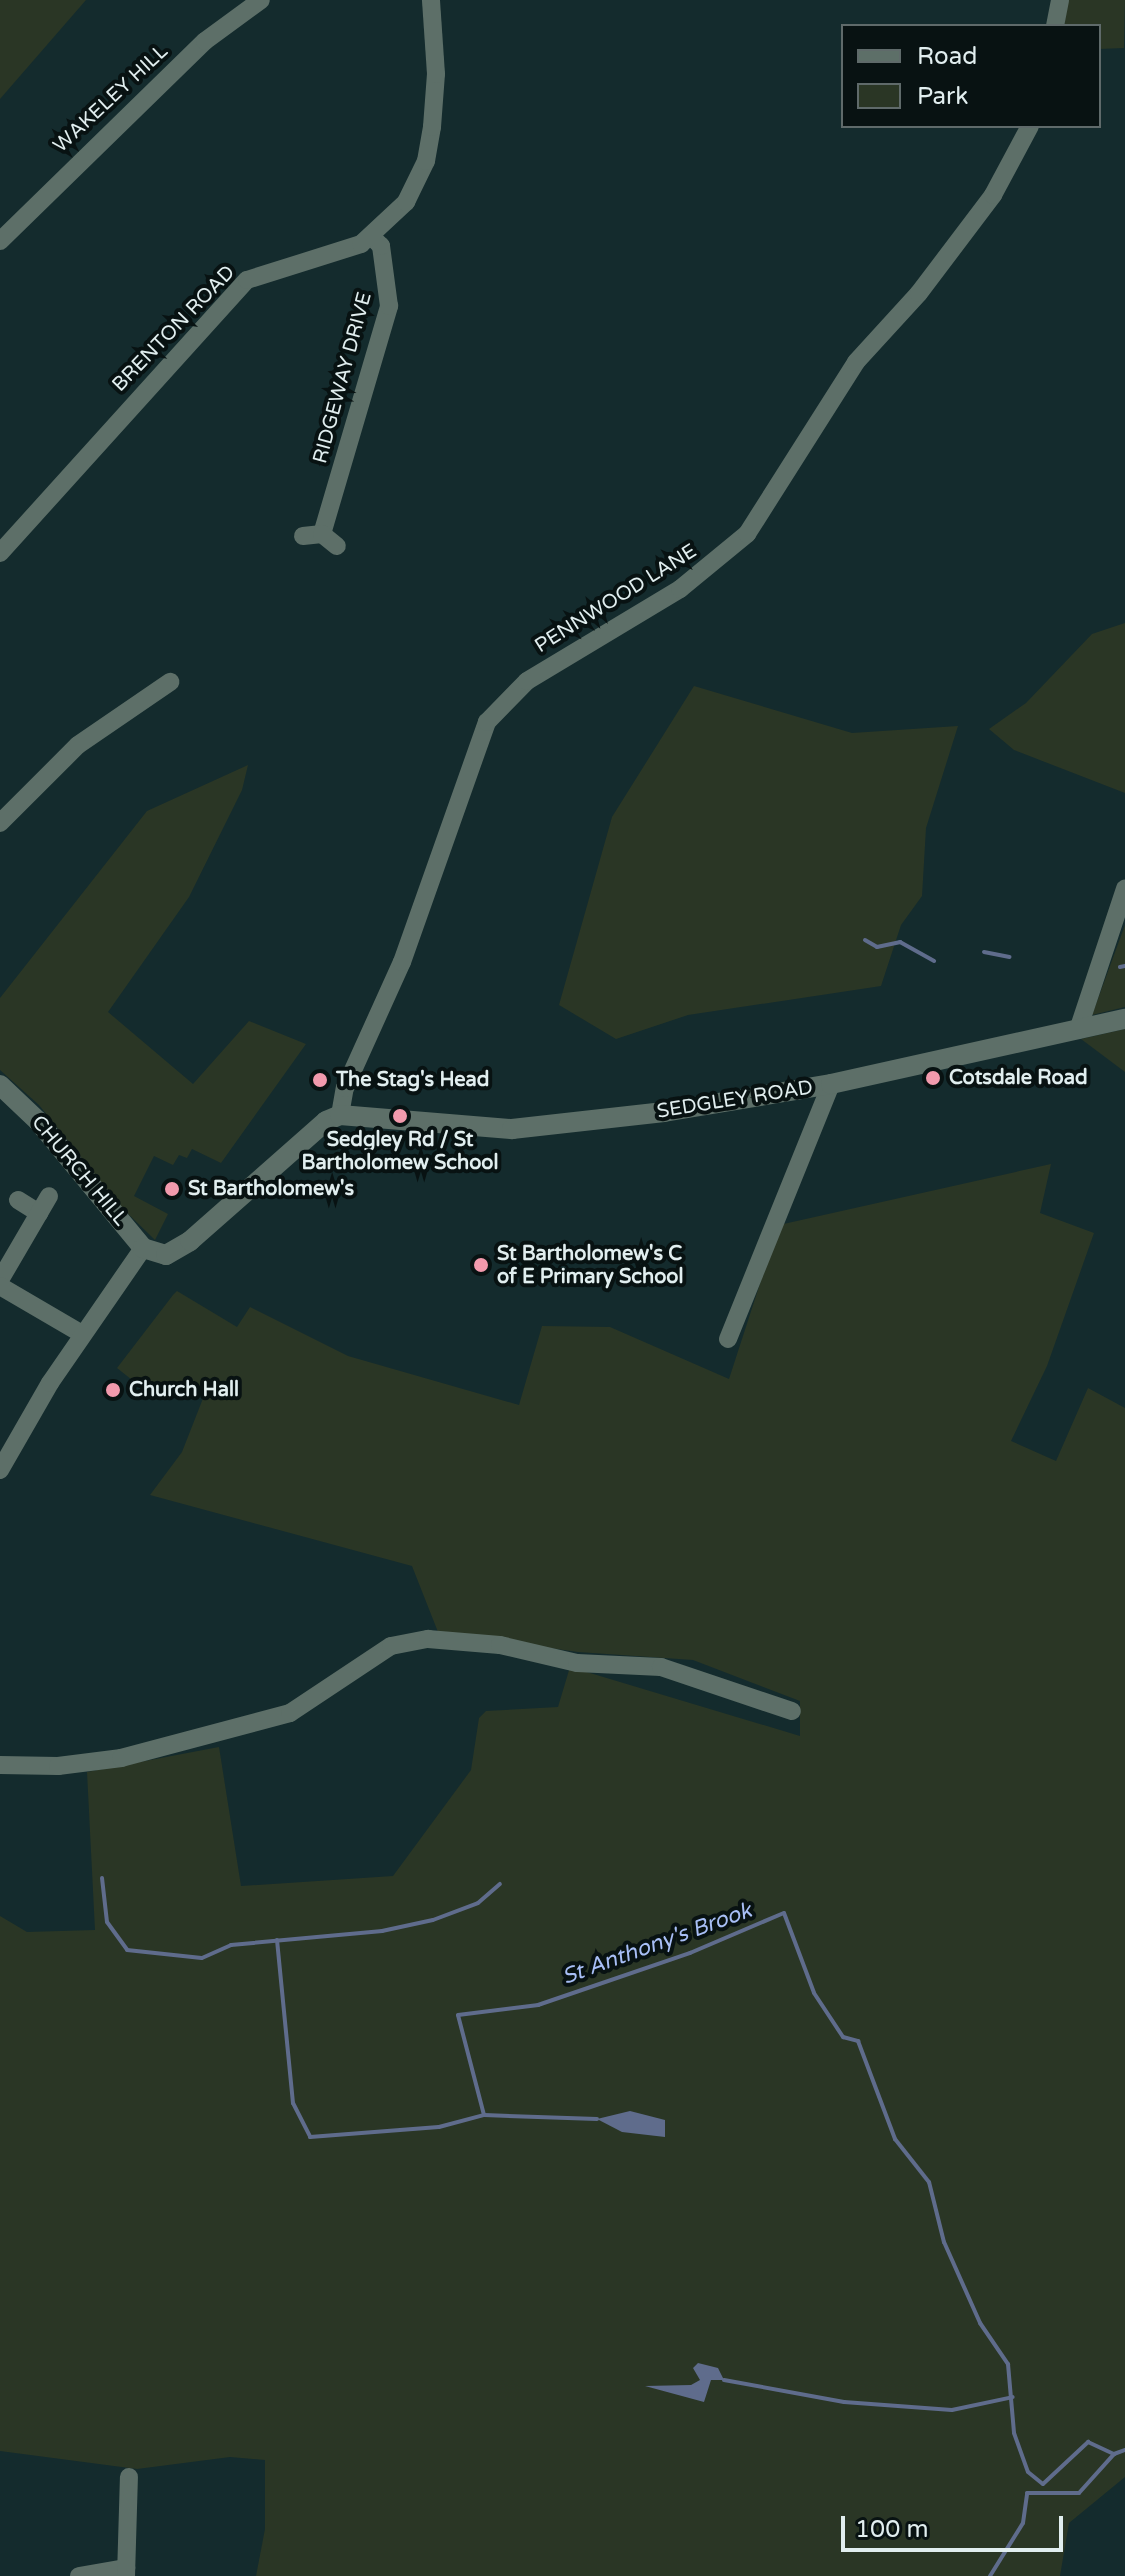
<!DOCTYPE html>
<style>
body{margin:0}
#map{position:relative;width:1125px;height:2576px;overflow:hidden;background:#142b2d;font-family:"Varela Round",sans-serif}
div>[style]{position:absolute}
.green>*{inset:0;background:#2a3625}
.water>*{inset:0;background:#5f6c8c}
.stream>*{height:4px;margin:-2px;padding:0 2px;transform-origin:2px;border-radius:2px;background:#5f6c8c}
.minor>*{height:18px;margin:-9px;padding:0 9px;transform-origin:9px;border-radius:9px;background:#5d6f68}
.tertiary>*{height:20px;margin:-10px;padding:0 10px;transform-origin:10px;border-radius:10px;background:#5d6f68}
.dots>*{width:22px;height:22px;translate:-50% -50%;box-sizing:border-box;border:4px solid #081212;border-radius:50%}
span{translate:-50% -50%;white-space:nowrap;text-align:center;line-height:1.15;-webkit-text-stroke:8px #081212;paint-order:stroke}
.street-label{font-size:20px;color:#e1eeef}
.poi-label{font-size:20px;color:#e1eeef;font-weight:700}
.left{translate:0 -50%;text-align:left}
.water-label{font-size:22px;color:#a8bff6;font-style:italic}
.legend{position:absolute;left:841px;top:24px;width:260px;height:104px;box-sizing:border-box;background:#081212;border:2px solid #5f6a6a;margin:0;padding:10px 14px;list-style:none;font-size:24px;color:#e1eeef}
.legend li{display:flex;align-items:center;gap:16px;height:40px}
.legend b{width:40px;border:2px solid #5f6a6a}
.scale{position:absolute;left:841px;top:2516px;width:222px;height:36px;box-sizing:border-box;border:4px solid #e1eeef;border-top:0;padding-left:10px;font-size:24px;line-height:28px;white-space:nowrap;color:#e1eeef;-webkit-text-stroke:6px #081212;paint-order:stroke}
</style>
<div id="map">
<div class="green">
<i style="clip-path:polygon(0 0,86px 0,0 99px)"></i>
<i style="clip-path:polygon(1068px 0,1125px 0,1124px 48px,1099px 49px,1099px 26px,1064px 26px)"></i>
<i style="clip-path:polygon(1125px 623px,1125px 793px,1014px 750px,989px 729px,1026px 703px,1092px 634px)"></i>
<i style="clip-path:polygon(694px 686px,852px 733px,958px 726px,926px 828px,922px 896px,901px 925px,881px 986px,688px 1015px,616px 1039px,559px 1005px,612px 817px)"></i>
<i style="clip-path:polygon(248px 765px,242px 790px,189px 897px,108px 1012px,193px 1084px,249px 1021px,306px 1044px,221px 1163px,192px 1149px,187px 1158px,179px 1155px,173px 1165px,154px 1156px,134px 1196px,168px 1214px,155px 1240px,121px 1207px,39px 1105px,0 1070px,0 998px,147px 811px)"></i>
<i style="clip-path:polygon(1125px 925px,1125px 1007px,1092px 1015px)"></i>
<i style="clip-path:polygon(1125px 1029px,1125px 1072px,1081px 1039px)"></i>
<i style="clip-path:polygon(1051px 1164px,1040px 1213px,1094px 1233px,1047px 1366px,1011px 1441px,1056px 1461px,1088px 1388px,1125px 1408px,1125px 2477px,1069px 2523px,1060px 2576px,256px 2576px,265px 2529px,265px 2460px,230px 2457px,137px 2469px,0 2451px,0 1916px,27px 1932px,95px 1930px,87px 1772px,219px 1747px,241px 1886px,393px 1876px,471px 1770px,479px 1718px,486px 1711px,558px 1707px,570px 1667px,800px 1736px,800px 1701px,693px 1660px,578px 1652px,438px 1632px,412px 1566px,150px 1495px,182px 1452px,211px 1378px,186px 1397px,151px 1395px,117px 1368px,173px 1295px,177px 1291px,237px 1327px,250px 1307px,348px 1356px,519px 1405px,542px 1326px,610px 1327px,729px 1379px,779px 1225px)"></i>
</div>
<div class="water">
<i style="clip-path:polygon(630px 2111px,665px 2120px,665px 2137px,622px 2132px,597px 2119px)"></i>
<i style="clip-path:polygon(698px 2363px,718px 2368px,724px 2380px,711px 2380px,704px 2402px,645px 2386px,691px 2385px,700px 2380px,693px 2368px)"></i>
</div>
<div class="stream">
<i style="left:865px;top:940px;width:14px;rotate:30deg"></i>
<i style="left:877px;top:947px;width:24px;rotate:-12deg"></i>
<i style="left:900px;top:942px;width:39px;rotate:29deg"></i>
<i style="left:984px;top:952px;width:26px;rotate:11deg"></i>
<i style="left:1120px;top:967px;width:5px;rotate:-11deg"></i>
<i style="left:102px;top:1878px;width:44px;rotate:83.5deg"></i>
<i style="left:107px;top:1922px;width:34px;rotate:54deg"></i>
<i style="left:127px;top:1950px;width:75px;rotate:6.1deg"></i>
<i style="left:202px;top:1958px;width:32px;rotate:-24deg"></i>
<i style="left:231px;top:1945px;width:152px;rotate:-5.3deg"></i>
<i style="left:382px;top:1931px;width:52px;rotate:-12.2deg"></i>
<i style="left:433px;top:1920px;width:48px;rotate:-20.7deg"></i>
<i style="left:478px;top:1903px;width:29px;rotate:-41deg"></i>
<i style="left:277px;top:1940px;width:164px;rotate:84.4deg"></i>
<i style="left:293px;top:2103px;width:38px;rotate:63deg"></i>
<i style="left:310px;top:2137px;width:129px;rotate:-4.4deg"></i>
<i style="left:439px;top:2127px;width:47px;rotate:-14.9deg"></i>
<i style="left:597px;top:2119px;width:113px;rotate:-178deg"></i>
<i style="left:484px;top:2115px;width:103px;rotate:-104.6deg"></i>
<i style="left:458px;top:2015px;width:81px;rotate:-7.1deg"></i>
<i style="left:538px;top:2005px;width:161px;rotate:-18.9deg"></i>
<i style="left:690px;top:1953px;width:102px;rotate:-23.1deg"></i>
<i style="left:784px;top:1913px;width:85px;rotate:69.4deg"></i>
<i style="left:814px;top:1993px;width:53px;rotate:56.6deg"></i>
<i style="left:843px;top:2037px;width:16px;rotate:15deg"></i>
<i style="left:858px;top:2041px;width:105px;rotate:69.3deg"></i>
<i style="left:895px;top:2139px;width:55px;rotate:51.7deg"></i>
<i style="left:929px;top:2182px;width:62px;rotate:76deg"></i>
<i style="left:944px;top:2242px;width:89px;rotate:66deg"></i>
<i style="left:980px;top:2323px;width:50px;rotate:55.7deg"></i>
<i style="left:1008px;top:2364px;width:69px;rotate:85deg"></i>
<i style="left:1014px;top:2433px;width:41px;rotate:70.3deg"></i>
<i style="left:1028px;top:2472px;width:19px;rotate:39deg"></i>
<i style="left:1043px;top:2484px;width:62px;rotate:-43deg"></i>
<i style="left:1088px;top:2442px;width:29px;rotate:25deg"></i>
<i style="left:724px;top:2380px;width:122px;rotate:10.4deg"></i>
<i style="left:844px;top:2402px;width:108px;rotate:4.2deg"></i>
<i style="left:952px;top:2410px;width:62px;rotate:-12deg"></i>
<i style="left:990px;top:2576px;width:62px;rotate:-58.1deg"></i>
<i style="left:1023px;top:2523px;width:30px;rotate:-82deg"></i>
<i style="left:1027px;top:2493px;width:52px"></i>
<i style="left:1079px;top:2493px;width:52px;rotate:-48.1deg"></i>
<i style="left:1114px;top:2454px;width:12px;rotate:-20deg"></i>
</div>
<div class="minor">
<i style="left:1055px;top:26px;width:26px;rotate:-79deg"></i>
<i style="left:0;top:241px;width:286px;rotate:-44.3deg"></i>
<i style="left:205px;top:41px;width:69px;rotate:-36.2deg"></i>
<i style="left:322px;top:534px;width:238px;rotate:-73.6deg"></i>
<i style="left:389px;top:306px;width:61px;rotate:-97.6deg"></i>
<i style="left:381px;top:246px;width:14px;rotate:-135deg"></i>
<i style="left:303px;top:536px;width:19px;rotate:-6deg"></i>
<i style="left:322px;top:534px;width:19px;rotate:39deg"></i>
<i style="left:0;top:553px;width:368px;rotate:-47.9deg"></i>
<i style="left:247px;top:280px;width:120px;rotate:-17.5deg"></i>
<i style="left:361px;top:244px;width:62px;rotate:-43deg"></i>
<i style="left:406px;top:202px;width:46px;rotate:-64deg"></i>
<i style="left:426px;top:161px;width:35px;rotate:-80deg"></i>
<i style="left:432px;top:127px;width:53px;rotate:-85.7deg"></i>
<i style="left:436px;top:74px;width:74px;rotate:-93.9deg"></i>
<i style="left:0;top:823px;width:110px;rotate:-45deg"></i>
<i style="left:78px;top:745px;width:112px;rotate:-34.4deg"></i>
<i style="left:1078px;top:1030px;width:149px;rotate:-71.6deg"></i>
<i style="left:340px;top:1115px;width:27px;rotate:-80deg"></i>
<i style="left:345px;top:1088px;width:138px;rotate:-65.7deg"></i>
<i style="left:402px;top:962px;width:255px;rotate:-70.5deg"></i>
<i style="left:487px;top:722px;width:57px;rotate:-45.7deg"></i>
<i style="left:527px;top:681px;width:179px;rotate:-31deg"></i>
<i style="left:680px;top:589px;width:87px;rotate:-39.4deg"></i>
<i style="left:747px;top:534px;width:204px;rotate:-57.6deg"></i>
<i style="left:856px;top:362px;width:93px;rotate:-47.6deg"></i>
<i style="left:919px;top:293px;width:123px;rotate:-52.9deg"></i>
<i style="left:993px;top:195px;width:78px;rotate:-61.8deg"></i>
<i style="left:18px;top:1200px;width:25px;rotate:32deg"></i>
<i style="left:0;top:1280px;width:97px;rotate:-59.7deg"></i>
<i style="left:0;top:1286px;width:95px;rotate:30.3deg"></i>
<i style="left:728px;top:1339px;width:275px;rotate:-68deg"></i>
<i style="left:0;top:1470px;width:100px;rotate:-60.1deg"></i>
<i style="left:50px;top:1383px;width:164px;rotate:-55.4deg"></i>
<i style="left:0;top:1765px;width:58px;rotate:1deg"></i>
<i style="left:58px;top:1766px;width:64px;rotate:-7.2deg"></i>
<i style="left:121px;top:1758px;width:175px;rotate:-14.9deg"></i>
<i style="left:290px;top:1713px;width:121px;rotate:-33.6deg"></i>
<i style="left:391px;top:1646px;width:38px;rotate:-11deg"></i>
<i style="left:428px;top:1639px;width:72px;rotate:4.8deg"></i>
<i style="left:500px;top:1645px;width:79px;rotate:13.2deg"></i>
<i style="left:577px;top:1663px;width:84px;rotate:2.7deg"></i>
<i style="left:661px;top:1667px;width:138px;rotate:18.6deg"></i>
<i style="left:79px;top:2576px;width:48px;rotate:-9.7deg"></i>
<i style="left:126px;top:2576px;width:99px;rotate:-88.3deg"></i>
</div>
<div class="tertiary">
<i style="left:0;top:1085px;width:52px;rotate:43.5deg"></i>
<i style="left:38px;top:1121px;width:165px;rotate:50.4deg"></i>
<i style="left:143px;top:1248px;width:24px;rotate:17deg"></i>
<i style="left:166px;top:1255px;width:28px;rotate:-30deg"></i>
<i style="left:190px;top:1241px;width:181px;rotate:-41.4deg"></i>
<i style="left:326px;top:1121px;width:15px;rotate:-23deg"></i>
<i style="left:340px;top:1115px;width:173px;rotate:4.7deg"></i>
<i style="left:512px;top:1129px;width:153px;rotate:-6.4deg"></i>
<i style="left:664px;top:1112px;width:169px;rotate:-9.5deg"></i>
<i style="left:831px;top:1084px;width:301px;rotate:-12.5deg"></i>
</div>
<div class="dots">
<i style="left:933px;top:1078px;background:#f29aad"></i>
<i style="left:320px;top:1080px;background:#f29aad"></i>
<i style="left:400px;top:1116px;background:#f29aad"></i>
<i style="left:172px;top:1189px;background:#f29aad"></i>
<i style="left:481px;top:1265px;background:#f29aad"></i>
<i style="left:113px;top:1390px;background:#f29aad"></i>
</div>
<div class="street-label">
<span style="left:111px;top:99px;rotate:-43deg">WAKELEY HILL</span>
<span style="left:174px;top:329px;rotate:-46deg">BRENTON ROAD</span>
<span style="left:343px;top:378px;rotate:-75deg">RIDGEWAY DRIVE</span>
<span style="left:616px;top:599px;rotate:-32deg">PENNWOOD LANE</span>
<span style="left:735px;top:1100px;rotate:-9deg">SEDGLEY ROAD</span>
<span style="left:79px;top:1171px;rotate:50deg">CHURCH HILL</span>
</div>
<div class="poi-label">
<span class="left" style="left:949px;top:1078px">Cotsdale Road</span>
<span class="left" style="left:336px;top:1080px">The Stag's Head</span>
<span style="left:400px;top:1152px">Sedgley Rd / St<br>Bartholomew School</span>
<span class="left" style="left:188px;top:1189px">St Bartholomew's</span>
<span class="left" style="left:497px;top:1266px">St Bartholomew's C<br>of E Primary School</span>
<span class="left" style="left:129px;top:1390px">Church Hall</span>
</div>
<div class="water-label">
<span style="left:657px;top:1944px;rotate:-20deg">St Anthony's Brook</span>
</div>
<ul class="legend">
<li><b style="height:10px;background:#5d6f68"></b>Road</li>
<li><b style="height:22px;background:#2a3625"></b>Park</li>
</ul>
<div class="scale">100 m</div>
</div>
